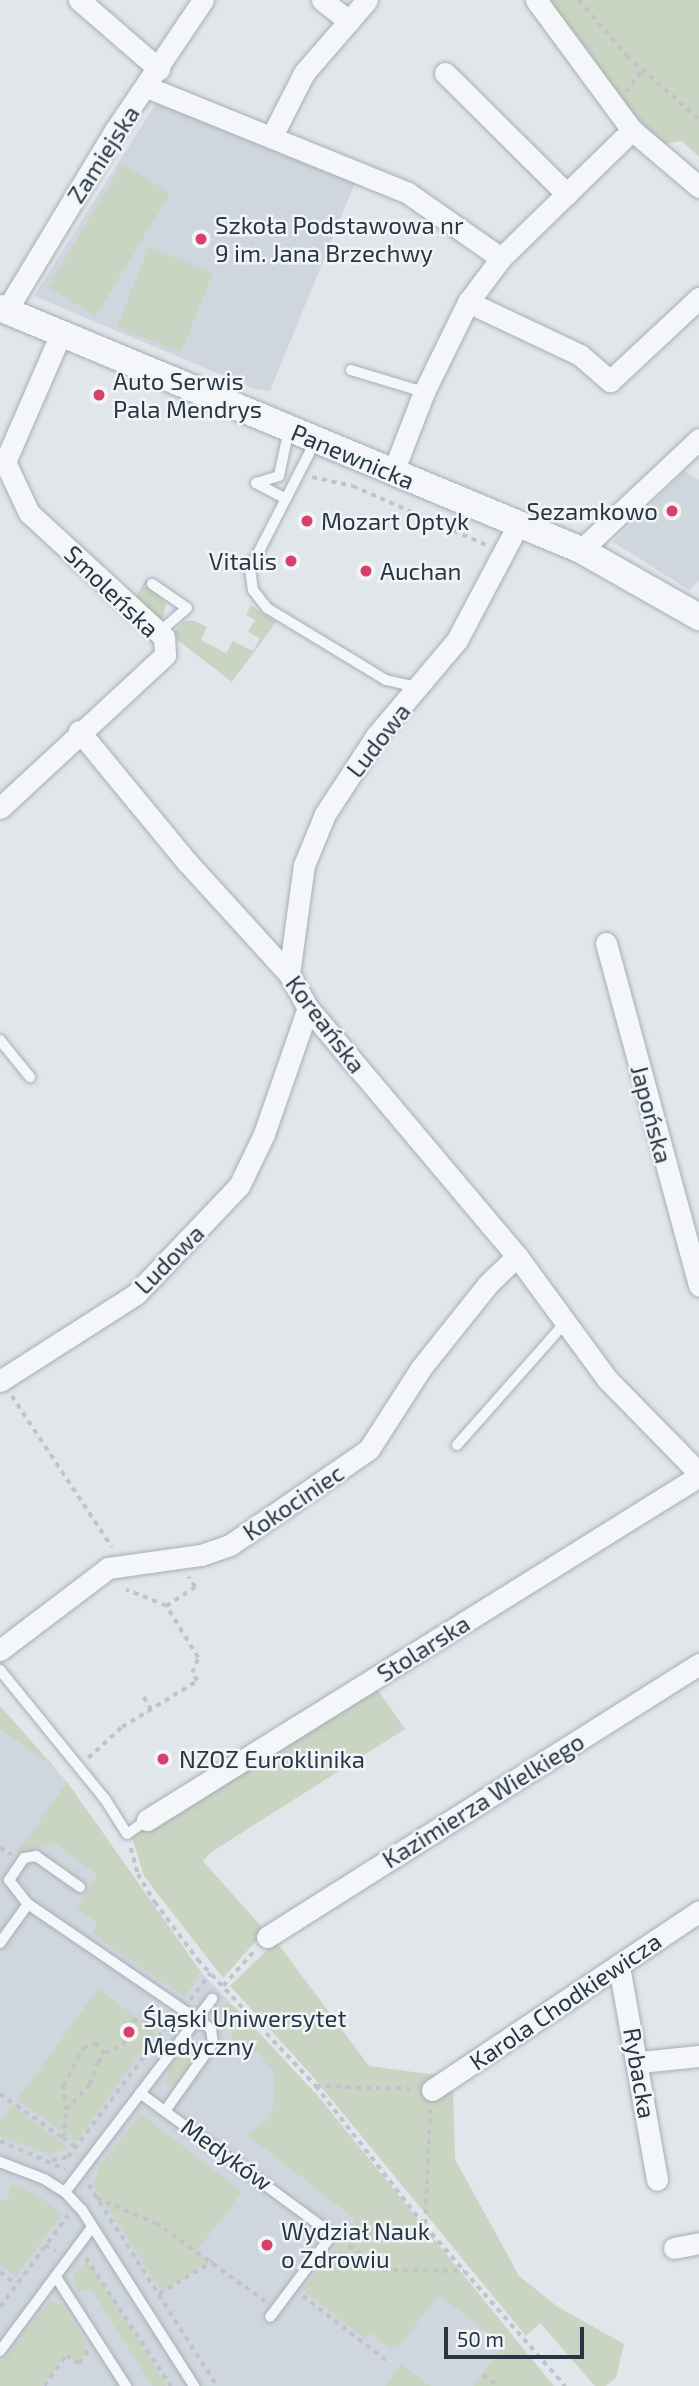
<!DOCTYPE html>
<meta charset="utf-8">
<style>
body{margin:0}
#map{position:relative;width:699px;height:2386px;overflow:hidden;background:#e1e6eb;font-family:"Exo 2",sans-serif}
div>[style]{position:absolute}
.built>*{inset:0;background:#cfd6dd}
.green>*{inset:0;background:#c9d5c2;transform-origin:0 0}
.path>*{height:3.5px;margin-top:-1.75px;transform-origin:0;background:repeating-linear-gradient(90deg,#bfc4ca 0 5px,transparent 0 10px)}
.roads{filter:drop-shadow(0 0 2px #a6aeb6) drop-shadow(0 0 2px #a6aeb6)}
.service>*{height:10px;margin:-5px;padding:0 5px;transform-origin:5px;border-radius:5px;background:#f4f6f9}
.minor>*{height:21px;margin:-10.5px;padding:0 10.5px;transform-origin:10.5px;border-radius:10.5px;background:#f4f6f9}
.tertiary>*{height:26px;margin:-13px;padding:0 13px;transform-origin:13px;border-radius:13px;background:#f4f6f9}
.dots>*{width:19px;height:19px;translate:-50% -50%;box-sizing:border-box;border:4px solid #f1f5f8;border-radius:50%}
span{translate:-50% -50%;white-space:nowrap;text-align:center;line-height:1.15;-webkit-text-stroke:5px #f1f5f8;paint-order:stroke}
.street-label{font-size:24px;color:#283644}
.poi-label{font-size:24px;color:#283644}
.left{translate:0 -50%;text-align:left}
.right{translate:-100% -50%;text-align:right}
.scale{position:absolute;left:444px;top:2327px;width:140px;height:32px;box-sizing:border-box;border:4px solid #283644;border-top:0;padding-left:9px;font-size:21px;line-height:24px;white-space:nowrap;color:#283644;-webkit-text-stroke:5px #f1f5f8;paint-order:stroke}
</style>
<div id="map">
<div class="built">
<i style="clip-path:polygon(156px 103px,355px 183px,270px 391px,255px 389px,34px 296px)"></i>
<i style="clip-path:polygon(685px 471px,699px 480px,699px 581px,689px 590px,613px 542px)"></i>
<i style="clip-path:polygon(0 1706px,67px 1782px,201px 1972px,317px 2095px,554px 2386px,0 2386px)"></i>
</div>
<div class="green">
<i style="clip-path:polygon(545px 0,699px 0,699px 157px,682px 141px,664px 144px,627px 109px)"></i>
<i style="left:122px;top:164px;width:56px;height:144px;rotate:31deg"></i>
<i style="left:149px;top:247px;width:69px;height:86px;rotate:22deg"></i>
<i style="clip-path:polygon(146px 579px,166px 604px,163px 618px,158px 619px,134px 600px)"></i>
<i style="clip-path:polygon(251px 605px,276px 622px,232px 682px,171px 635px,184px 621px,195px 621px,207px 627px,201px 640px,226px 653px,233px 641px,253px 651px,260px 638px,248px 632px,255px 620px,246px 615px)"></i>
<i style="clip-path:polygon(375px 1686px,405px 1729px,210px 1853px,203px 1861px,265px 1931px,223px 1978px,144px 1876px,132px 1837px,260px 1762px)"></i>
<i style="clip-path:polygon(0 1706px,56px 1769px,0 1729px)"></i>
<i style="clip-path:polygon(67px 1782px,201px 1972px,185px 1997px,92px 1933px,98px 1924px,76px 1907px,98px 1875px,54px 1843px,16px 1854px)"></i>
<i style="clip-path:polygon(276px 1941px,369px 2066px,436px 2075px,453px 2090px,455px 2159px,519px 2276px,558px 2307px,624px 2344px,616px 2378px,606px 2386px,595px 2386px,540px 2323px,526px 2336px,309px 2072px,230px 1986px)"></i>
<i style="left:98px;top:1989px;width:72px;height:137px;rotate:36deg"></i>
<i style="clip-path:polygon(225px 2003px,234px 2006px,317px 2095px,553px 2386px,473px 2386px,504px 2344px,438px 2295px,402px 2343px,389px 2349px,372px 2333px,366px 2340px,303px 2290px,356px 2220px,246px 2134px,265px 2123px,273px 2108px,275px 2074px,259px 2054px,245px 2047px,223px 2048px,234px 2033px,216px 2013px)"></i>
<i style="clip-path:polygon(195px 2040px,203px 2045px,176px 2084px,166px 2084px,169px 2067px)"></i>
<i style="clip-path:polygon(12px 2106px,69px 2148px,50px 2154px,0 2136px,0 2123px)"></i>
<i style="clip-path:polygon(141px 2114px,242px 2192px,196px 2252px,209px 2262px,162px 2292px,93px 2185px,100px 2165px)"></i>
<i style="clip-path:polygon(12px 2184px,40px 2197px,62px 2214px,16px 2277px,0 2265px,0 2199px,7px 2201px)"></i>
<i style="clip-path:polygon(88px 2260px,167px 2386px,152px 2386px,91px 2289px,77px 2292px,73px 2275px)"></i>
<i style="clip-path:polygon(50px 2301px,62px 2305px,75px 2324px,87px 2346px,85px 2356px,76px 2361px,66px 2354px,42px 2386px,0 2386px,0 2364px)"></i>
<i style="clip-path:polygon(401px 2364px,431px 2386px,386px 2386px)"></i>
</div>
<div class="path">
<i style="left:579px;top:0;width:74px;rotate:49.4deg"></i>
<i style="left:627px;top:56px;width:96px;rotate:41.2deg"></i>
<i style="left:625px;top:92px;width:28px;rotate:-51deg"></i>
<i style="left:312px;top:477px;width:42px;rotate:12.4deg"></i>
<i style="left:353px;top:486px;width:145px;rotate:23.9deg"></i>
<i style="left:12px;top:1396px;width:181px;rotate:56.5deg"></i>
<i style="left:166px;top:1606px;width:35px;rotate:-33deg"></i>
<i style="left:195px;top:1587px;width:12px;rotate:-125deg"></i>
<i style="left:144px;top:1697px;width:14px;rotate:60deg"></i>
<i style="left:88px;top:1758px;width:46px;rotate:-42.4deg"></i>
<i style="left:122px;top:1727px;width:88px;rotate:-31.5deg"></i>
<i style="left:197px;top:1681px;width:9px;rotate:-122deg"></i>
<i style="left:192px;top:1673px;width:16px;rotate:-68deg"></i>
<i style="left:198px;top:1658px;width:61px;rotate:-121.6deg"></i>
<i style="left:166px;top:1606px;width:43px;rotate:-158.2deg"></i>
<i style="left:0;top:1848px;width:13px;rotate:29deg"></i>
<i style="left:131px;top:1848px;width:27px;rotate:75deg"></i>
<i style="left:138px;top:1874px;width:33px;rotate:59deg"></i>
<i style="left:155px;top:1902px;width:72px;rotate:53.4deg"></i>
<i style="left:198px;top:1960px;width:173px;rotate:46.9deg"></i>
<i style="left:316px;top:2086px;width:177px;rotate:52.1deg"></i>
<i style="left:425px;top:2226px;width:213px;rotate:48.8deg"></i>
<i style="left:223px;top:1986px;width:48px;rotate:-48.4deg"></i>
<i style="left:190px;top:2000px;width:34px;rotate:-53deg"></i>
<i style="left:316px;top:2086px;width:99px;rotate:1.7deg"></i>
<i style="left:0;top:2094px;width:77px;rotate:34.9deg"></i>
<i style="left:66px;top:2110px;width:24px;rotate:-97deg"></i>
<i style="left:63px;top:2086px;width:43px;rotate:-62.2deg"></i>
<i style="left:83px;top:2048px;width:13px;rotate:-23deg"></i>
<i style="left:95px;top:2043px;width:14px;rotate:45deg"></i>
<i style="left:0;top:2141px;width:71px;rotate:23.3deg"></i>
<i style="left:75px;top:2147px;width:15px;rotate:-143deg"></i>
<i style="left:63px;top:2138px;width:28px;rotate:-84deg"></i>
<i style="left:66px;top:2110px;width:34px;rotate:-47deg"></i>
<i style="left:89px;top:2085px;width:25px;rotate:-69deg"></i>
<i style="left:98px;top:2062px;width:11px;rotate:-52deg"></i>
<i style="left:105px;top:2053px;width:20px;rotate:-24deg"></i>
<i style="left:123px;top:2045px;width:28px;rotate:-69deg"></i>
<i style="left:133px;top:2019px;width:34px;rotate:17deg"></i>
<i style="left:52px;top:2160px;width:16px;rotate:-11deg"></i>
<i style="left:68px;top:2157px;width:174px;rotate:-52.9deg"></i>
<i style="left:89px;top:2185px;width:238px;rotate:57.5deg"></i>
<i style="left:97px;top:2198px;width:64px;rotate:23deg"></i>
<i style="left:156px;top:2223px;width:134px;rotate:35.6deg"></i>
<i style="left:425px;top:2224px;width:115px;rotate:-87.5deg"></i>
<i style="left:341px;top:2240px;width:52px;rotate:35.5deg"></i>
<i style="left:383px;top:2270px;width:81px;rotate:0.7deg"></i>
<i style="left:45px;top:2245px;width:12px;rotate:31deg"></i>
<i style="left:86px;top:2258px;width:154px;rotate:56.4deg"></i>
<i style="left:0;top:2272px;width:20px;rotate:37deg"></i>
<i style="left:159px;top:2294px;width:63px;rotate:-31.4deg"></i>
<i style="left:303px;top:2296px;width:106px;rotate:37.7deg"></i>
<i style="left:0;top:2307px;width:114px;rotate:-53.5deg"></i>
<i style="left:483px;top:2375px;width:19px;rotate:36deg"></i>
<i style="left:44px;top:2386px;width:37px;rotate:-54deg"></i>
<i style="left:66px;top:2356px;width:15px;rotate:28deg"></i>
<i style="left:79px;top:2363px;width:15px;rotate:-53deg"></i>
</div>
<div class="roads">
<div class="service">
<i style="left:351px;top:370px;width:76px;rotate:16.8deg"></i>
<i style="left:316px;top:440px;width:145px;rotate:117.1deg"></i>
<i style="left:250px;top:569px;width:21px;rotate:82deg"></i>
<i style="left:253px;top:590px;width:23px;rotate:52deg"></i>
<i style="left:267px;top:608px;width:139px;rotate:31.2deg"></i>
<i style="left:386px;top:680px;width:32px;rotate:13deg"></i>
<i style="left:256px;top:483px;width:24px;rotate:-17deg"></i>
<i style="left:279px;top:476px;width:48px;rotate:-78deg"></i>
<i style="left:256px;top:483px;width:34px;rotate:28deg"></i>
<i style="left:152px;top:584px;width:42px;rotate:34.4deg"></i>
<i style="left:187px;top:608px;width:37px;rotate:139deg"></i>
<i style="left:0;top:1040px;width:48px;rotate:51deg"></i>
<i style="left:457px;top:1445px;width:163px;rotate:-48.5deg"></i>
<i style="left:0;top:1670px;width:166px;rotate:50.9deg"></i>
<i style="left:105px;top:1799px;width:41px;rotate:57.8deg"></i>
<i style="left:127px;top:1834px;width:24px;rotate:-35deg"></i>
<i style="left:80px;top:1887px;width:54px;rotate:-144.8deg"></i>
<i style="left:36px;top:1856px;width:12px;rotate:171deg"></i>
<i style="left:24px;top:1858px;width:27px;rotate:124deg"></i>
<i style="left:9px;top:1880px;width:31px;rotate:52deg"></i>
<i style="left:28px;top:1904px;width:222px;rotate:34.3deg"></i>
<i style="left:211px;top:2029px;width:14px;rotate:82deg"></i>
<i style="left:213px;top:2043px;width:83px;rotate:125.2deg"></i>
<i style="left:0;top:1943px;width:48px;rotate:-54.3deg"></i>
<i style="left:140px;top:2093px;width:233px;rotate:36.3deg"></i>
<i style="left:328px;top:2231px;width:9px;rotate:90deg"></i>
<i style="left:328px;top:2240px;width:96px;rotate:127deg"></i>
<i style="left:0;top:2162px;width:47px;rotate:21.1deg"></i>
<i style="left:44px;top:2179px;width:25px;rotate:32deg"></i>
<i style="left:65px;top:2192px;width:25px;rotate:47deg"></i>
<i style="left:82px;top:2210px;width:209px;rotate:57.5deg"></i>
<i style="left:65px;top:2192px;width:243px;rotate:-52.7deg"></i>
<i style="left:56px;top:2277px;width:130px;rotate:57.3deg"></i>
<i style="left:0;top:2351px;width:154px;rotate:-53.4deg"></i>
</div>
<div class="minor">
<i style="left:79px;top:0;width:106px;rotate:40.8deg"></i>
<i style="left:322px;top:0;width:34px;rotate:38deg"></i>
<i style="left:536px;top:0;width:162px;rotate:53.6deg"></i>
<i style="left:632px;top:130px;width:88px;rotate:40.4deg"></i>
<i style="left:445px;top:73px;width:172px;rotate:44.8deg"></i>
<i style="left:147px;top:87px;width:282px;rotate:22.1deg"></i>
<i style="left:408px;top:193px;width:113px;rotate:35deg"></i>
<i style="left:272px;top:136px;width:71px;rotate:-63.1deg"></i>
<i style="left:304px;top:73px;width:96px;rotate:-49.2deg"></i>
<i style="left:468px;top:302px;width:124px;rotate:25.3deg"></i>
<i style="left:580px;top:355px;width:40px;rotate:41deg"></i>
<i style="left:610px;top:381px;width:122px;rotate:-43deg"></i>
<i style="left:6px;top:311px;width:209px;rotate:-58.9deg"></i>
<i style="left:114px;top:132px;width:159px;rotate:-56deg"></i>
<i style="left:393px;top:472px;width:86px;rotate:-68.8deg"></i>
<i style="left:424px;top:392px;width:100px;rotate:-63.9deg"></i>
<i style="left:468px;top:302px;width:55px;rotate:-53.1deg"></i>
<i style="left:501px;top:258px;width:183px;rotate:-44.3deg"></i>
<i style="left:581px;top:550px;width:162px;rotate:-43.2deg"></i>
<i style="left:79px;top:731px;width:171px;rotate:50.5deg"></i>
<i style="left:188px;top:863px;width:150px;rotate:47.7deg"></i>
<i style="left:289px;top:974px;width:39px;rotate:61deg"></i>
<i style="left:308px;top:1008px;width:324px;rotate:49.9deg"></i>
<i style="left:517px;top:1256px;width:152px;rotate:53.8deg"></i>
<i style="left:607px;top:1379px;width:132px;rotate:45.6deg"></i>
<i style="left:0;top:808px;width:225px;rotate:-42.8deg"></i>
<i style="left:165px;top:655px;width:18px;rotate:-93deg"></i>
<i style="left:164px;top:637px;width:183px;rotate:-137.4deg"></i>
<i style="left:29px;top:513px;width:56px;rotate:-115.2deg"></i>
<i style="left:5px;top:462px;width:141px;rotate:-66.5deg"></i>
<i style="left:606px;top:943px;width:355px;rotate:74.8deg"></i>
<i style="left:289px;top:974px;width:110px;rotate:-82.2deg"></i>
<i style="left:304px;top:865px;width:55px;rotate:-67.6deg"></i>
<i style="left:325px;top:814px;width:93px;rotate:-56.8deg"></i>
<i style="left:376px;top:736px;width:126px;rotate:-49.8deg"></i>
<i style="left:457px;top:640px;width:130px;rotate:-62.1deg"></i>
<i style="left:0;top:1381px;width:161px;rotate:-32.6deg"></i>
<i style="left:136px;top:1294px;width:149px;rotate:-46.4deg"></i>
<i style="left:239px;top:1186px;width:58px;rotate:-64.3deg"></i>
<i style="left:264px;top:1134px;width:133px;rotate:-70.8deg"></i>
<i style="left:0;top:1650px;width:136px;rotate:-37.2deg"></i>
<i style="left:108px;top:1568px;width:94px;rotate:-8deg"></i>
<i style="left:201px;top:1555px;width:31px;rotate:-19deg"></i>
<i style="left:230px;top:1545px;width:169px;rotate:-34.6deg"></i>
<i style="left:369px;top:1449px;width:96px;rotate:-57.3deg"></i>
<i style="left:421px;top:1368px;width:107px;rotate:-51.4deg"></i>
<i style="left:488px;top:1284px;width:40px;rotate:-44deg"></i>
<i style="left:147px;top:1820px;width:650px;rotate:-31.93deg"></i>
<i style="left:267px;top:1937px;width:511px;rotate:-32.29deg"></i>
<i style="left:619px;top:1966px;width:217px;rotate:79.9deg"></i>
<i style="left:640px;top:2062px;width:59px;rotate:-5.8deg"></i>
<i style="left:432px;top:2090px;width:321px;rotate:-33.8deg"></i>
<i style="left:674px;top:2248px;width:25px;rotate:-11deg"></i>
</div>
<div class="tertiary">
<i style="left:0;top:308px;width:629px;rotate:22.61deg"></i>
<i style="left:581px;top:550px;width:136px;rotate:29.6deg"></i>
</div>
</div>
<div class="dots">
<i style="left:201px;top:239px;background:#d6406a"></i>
<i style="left:99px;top:395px;background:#d6406a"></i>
<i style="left:672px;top:511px;background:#d6406a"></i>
<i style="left:307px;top:521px;background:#d6406a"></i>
<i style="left:291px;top:561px;background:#d6406a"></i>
<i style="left:366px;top:571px;background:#d6406a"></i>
<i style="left:163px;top:1759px;background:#d6406a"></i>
<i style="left:129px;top:2032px;background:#d6406a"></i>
<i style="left:267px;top:2245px;background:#d6406a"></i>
</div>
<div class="street-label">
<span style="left:103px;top:154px;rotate:-57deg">Zamiejska</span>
<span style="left:353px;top:456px;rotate:23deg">Panewnicka</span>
<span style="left:112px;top:591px;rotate:44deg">Smoleńska</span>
<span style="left:378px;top:740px;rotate:-52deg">Ludowa</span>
<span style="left:326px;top:1024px;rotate:53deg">Koreańska</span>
<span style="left:652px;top:1114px;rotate:75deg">Japońska</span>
<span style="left:169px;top:1259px;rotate:-45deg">Ludowa</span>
<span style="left:293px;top:1502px;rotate:-34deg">Kokociniec</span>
<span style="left:423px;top:1648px;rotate:-32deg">Stolarska</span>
<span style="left:483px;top:1800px;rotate:-32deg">Kazimierza Wielkiego</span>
<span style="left:565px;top:2001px;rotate:-34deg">Karola Chodkiewicza</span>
<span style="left:640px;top:2073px;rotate:80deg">Rybacka</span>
<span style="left:227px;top:2154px;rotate:36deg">Medyków</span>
</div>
<div class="poi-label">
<span class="left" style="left:215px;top:239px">Szkoła Podstawowa nr<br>9 im. Jana Brzechwy</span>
<span class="left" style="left:113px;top:395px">Auto Serwis<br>Pala Mendrys</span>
<span class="right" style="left:658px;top:511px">Sezamkowo</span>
<span class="left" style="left:321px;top:521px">Mozart Optyk</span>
<span class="right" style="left:277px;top:561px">Vitalis</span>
<span class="left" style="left:380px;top:571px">Auchan</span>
<span class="left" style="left:179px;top:1759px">NZOZ Euroklinika</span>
<span class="left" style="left:143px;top:2032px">Śląski Uniwersytet<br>Medyczny</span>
<span class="left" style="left:281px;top:2245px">Wydział Nauk<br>o Zdrowiu</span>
</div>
<div class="scale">50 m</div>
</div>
